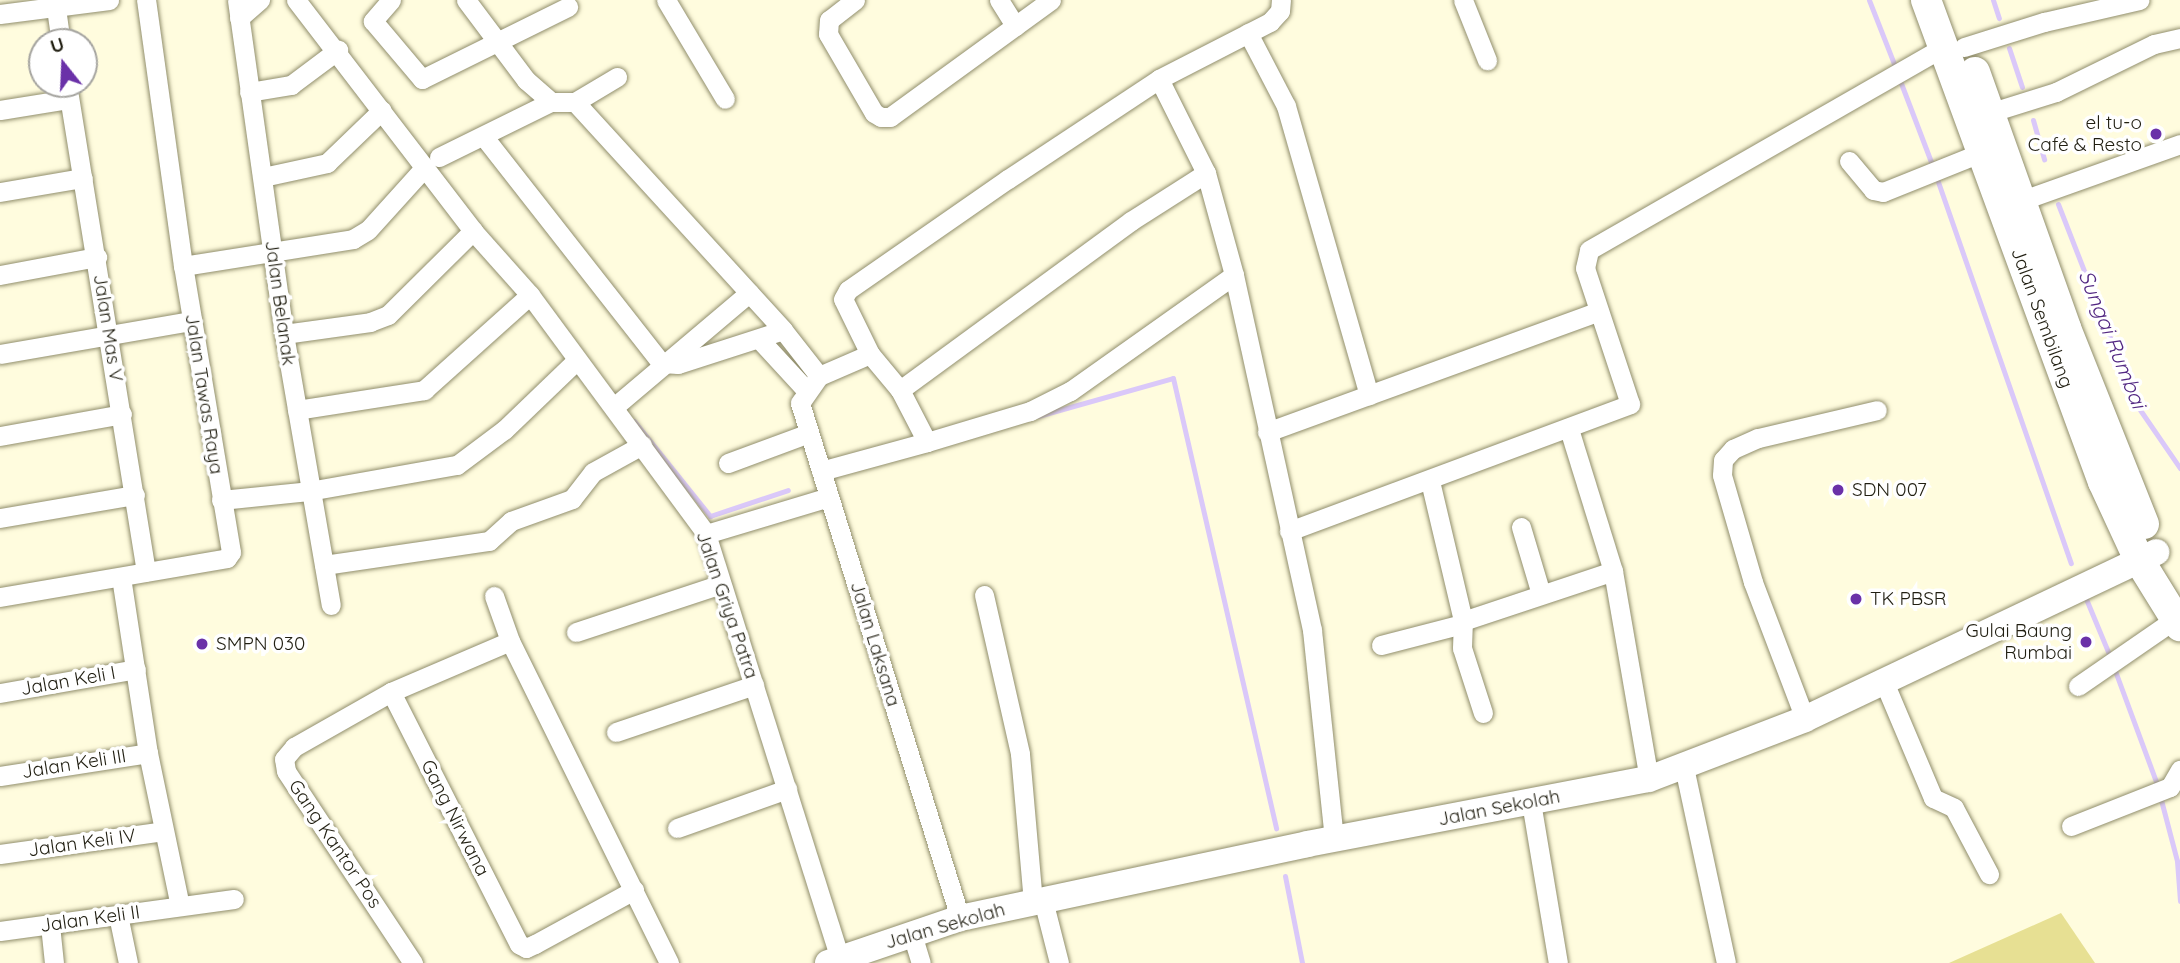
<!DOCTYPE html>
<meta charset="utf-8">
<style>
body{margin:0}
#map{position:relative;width:2180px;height:963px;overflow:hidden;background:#fffcde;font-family:Quicksand,sans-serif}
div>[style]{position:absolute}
.green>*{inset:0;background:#e7e093}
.stream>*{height:5px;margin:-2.5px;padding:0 2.5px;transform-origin:2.5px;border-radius:2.5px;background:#dac8f9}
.roads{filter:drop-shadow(0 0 2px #918e6c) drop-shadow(0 0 2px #918e6c)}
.street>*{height:19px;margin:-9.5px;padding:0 9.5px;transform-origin:9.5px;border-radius:9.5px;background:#fff}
.secondary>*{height:26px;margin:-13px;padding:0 13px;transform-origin:13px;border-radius:13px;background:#fff}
.primary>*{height:30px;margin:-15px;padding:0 15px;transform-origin:15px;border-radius:15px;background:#fff}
.dots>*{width:19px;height:19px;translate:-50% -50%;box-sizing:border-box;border:4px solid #fff;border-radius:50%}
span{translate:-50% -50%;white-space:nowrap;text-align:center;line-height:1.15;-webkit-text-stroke:7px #fff;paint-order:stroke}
.poi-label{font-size:19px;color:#211f12}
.right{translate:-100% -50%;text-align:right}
.left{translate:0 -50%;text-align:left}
.street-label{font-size:19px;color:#211f12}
.water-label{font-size:21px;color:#522782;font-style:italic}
.north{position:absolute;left:28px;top:28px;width:70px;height:70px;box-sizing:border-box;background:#fff;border:2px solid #a6a5a0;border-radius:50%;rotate:342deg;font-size:19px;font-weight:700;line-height:28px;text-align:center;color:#211f12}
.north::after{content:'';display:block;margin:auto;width:24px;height:32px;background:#6a31a8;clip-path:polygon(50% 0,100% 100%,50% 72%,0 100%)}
</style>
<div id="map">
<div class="green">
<i style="clip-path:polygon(2061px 913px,2095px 963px,1949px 963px)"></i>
</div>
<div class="stream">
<i style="left:1869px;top:0;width:74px;rotate:68.6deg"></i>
<i style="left:1993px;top:0;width:19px;rotate:72deg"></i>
<i style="left:2009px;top:48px;width:41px;rotate:71.6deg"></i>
<i style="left:1899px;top:78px;width:95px;rotate:69.1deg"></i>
<i style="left:2033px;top:120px;width:41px;rotate:74.2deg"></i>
<i style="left:1936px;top:176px;width:410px;rotate:70.8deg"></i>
<i style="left:2058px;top:204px;width:215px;rotate:68.7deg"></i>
<i style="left:2136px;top:404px;width:78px;rotate:55.5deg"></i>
<i style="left:1038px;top:416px;width:140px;rotate:-15.7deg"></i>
<i style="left:1173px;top:378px;width:462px;rotate:77.1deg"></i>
<i style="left:634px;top:421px;width:122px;rotate:51.3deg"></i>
<i style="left:710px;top:516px;width:82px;rotate:-18.4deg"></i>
<i style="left:2084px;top:594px;width:70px;rotate:67.4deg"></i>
<i style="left:2114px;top:668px;width:127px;rotate:69.7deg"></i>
<i style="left:2160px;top:796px;width:67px;rotate:75.3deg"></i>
<i style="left:2177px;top:861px;width:40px;rotate:85.7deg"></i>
<i style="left:1285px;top:876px;width:89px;rotate:78.9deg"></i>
</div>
<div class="roads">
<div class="street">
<i style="left:237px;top:0;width:337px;rotate:82deg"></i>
<i style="left:284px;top:334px;width:275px;rotate:80.2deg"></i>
<i style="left:296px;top:0;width:291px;rotate:52.5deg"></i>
<i style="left:473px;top:231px;width:86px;rotate:48.3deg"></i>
<i style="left:530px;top:295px;width:297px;rotate:53.6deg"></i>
<i style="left:706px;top:534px;width:446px;rotate:72.5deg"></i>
<i style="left:391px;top:0;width:28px;rotate:131deg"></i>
<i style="left:373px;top:21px;width:76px;rotate:49.8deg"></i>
<i style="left:422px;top:79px;width:163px;rotate:-26.3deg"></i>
<i style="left:466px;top:0;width:100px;rotate:53.1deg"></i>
<i style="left:526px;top:80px;width:33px;rotate:41deg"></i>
<i style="left:666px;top:0;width:115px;rotate:59.2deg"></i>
<i style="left:855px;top:0;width:33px;rotate:142deg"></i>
<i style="left:829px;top:20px;width:14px;rotate:94deg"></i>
<i style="left:828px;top:34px;width:91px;rotate:59.8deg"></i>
<i style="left:874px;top:113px;width:8px;rotate:30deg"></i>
<i style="left:881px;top:117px;width:9px"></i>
<i style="left:890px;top:117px;width:199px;rotate:-36deg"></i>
<i style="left:999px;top:0;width:31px;rotate:58deg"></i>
<i style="left:1463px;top:0;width:65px;rotate:68.2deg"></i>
<i style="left:56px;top:8px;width:34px;rotate:82deg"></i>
<i style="left:0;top:14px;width:110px;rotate:-7.3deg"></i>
<i style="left:239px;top:18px;width:28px;rotate:-41deg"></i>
<i style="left:1248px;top:33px;width:82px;rotate:62.5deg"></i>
<i style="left:1286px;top:106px;width:301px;rotate:74deg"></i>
<i style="left:1964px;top:47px;width:84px;rotate:-17.4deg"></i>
<i style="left:2044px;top:22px;width:98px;rotate:-13deg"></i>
<i style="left:1159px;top:79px;width:105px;rotate:63.4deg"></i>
<i style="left:1206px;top:173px;width:106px;rotate:74.6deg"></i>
<i style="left:1234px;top:275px;width:363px;rotate:77.6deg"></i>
<i style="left:1312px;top:630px;width:210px;rotate:84deg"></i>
<i style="left:67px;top:84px;width:494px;rotate:80.8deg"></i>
<i style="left:249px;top:92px;width:43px;rotate:-9.5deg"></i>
<i style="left:291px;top:85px;width:59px;rotate:-36.7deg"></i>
<i style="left:575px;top:102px;width:309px;rotate:47.6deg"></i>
<i style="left:783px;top:330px;width:58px;rotate:52deg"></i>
<i style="left:0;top:110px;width:70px;rotate:-9.1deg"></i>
<i style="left:1992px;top:112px;width:67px;rotate:-17.4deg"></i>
<i style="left:2056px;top:92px;width:109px;rotate:-26.1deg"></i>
<i style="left:2154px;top:44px;width:27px;rotate:-13deg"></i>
<i style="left:484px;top:137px;width:287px;rotate:51.9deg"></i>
<i style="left:661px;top:363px;width:17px;rotate:3deg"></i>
<i style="left:678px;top:364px;width:110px;rotate:-17.9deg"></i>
<i style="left:439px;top:157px;width:125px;rotate:-26.2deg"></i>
<i style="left:551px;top:102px;width:24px"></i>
<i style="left:575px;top:102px;width:49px;rotate:-30.8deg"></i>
<i style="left:1849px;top:161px;width:38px;rotate:50deg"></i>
<i style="left:1873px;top:190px;width:10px;rotate:11deg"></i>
<i style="left:1883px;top:192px;width:110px;rotate:-21.9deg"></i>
<i style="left:263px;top:177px;width:66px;rotate:-12.3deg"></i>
<i style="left:327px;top:163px;width:76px;rotate:-43.9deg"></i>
<i style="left:0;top:192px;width:84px;rotate:-9.6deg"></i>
<i style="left:2023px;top:200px;width:167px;rotate:-19.6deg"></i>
<i style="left:183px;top:266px;width:172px;rotate:-9deg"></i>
<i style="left:353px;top:239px;width:17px;rotate:-31deg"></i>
<i style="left:368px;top:230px;width:85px;rotate:-47.9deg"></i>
<i style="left:0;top:275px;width:99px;rotate:-10.5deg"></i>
<i style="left:1234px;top:275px;width:201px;rotate:144.7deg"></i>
<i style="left:1070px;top:391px;width:45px;rotate:153.4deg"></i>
<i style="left:1030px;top:411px;width:108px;rotate:163.2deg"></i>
<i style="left:927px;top:442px;width:59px;rotate:-117.4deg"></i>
<i style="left:900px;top:390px;width:47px;rotate:-129.8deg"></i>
<i style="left:870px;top:354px;width:61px;rotate:-116.1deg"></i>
<i style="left:843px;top:299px;width:10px;rotate:-61deg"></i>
<i style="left:848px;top:290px;width:195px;rotate:-34.8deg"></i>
<i style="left:1008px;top:179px;width:181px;rotate:-33.5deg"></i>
<i style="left:1159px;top:79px;width:125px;rotate:-27.2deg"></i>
<i style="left:1270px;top:22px;width:15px;rotate:-48deg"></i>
<i style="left:1280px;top:11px;width:11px;rotate:-85deg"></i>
<i style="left:284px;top:334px;width:87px;rotate:-7.9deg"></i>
<i style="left:370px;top:322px;width:19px;rotate:-21deg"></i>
<i style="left:388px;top:315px;width:120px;rotate:-44.7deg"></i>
<i style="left:760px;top:340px;width:68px;rotate:47.4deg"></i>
<i style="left:0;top:354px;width:195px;rotate:-9.8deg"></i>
<i style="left:870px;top:354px;width:56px;rotate:156.7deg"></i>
<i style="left:819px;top:376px;width:33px;rotate:125deg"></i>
<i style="left:800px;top:403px;width:539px;rotate:72.74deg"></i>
<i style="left:900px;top:390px;width:286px;rotate:-36.2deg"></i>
<i style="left:1131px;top:221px;width:89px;rotate:-32.6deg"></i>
<i style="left:614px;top:407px;width:177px;rotate:-40.2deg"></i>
<i style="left:297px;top:410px;width:129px;rotate:-8.9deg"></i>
<i style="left:424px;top:390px;width:142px;rotate:-41.9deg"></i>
<i style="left:1569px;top:429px;width:149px;rotate:72.8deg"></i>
<i style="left:1613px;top:571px;width:211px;rotate:80.2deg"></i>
<i style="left:1267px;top:432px;width:353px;rotate:-20deg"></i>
<i style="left:0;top:436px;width:124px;rotate:-10.2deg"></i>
<i style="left:728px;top:463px;width:86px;rotate:-20.3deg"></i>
<i style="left:821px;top:471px;width:110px;rotate:-15.3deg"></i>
<i style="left:1430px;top:481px;width:144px;rotate:76.7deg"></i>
<i style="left:221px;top:500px;width:88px;rotate:-5.8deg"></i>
<i style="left:309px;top:491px;width:150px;rotate:-10deg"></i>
<i style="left:457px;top:465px;width:59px;rotate:-36.7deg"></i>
<i style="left:504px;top:430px;width:100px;rotate:-43.8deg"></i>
<i style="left:0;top:518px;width:137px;rotate:-9.7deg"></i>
<i style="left:1521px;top:527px;width:70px;rotate:73.4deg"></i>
<i style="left:1289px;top:531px;width:364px;rotate:-20.4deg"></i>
<i style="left:1630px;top:404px;width:143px;rotate:-108.3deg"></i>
<i style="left:1585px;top:268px;width:18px;rotate:-77deg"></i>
<i style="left:1589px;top:250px;width:408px;rotate:-29.8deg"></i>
<i style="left:706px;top:534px;width:128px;rotate:-16.7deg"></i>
<i style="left:324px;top:565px;width:167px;rotate:-8.3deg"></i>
<i style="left:489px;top:541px;width:30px;rotate:-42deg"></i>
<i style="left:511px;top:521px;width:65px;rotate:-19.8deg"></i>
<i style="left:572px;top:499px;width:34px;rotate:-52deg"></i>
<i style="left:593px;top:472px;width:56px;rotate:-28.9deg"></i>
<i style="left:121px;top:577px;width:178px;rotate:81.3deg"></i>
<i style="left:148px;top:753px;width:156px;rotate:78.2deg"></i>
<i style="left:984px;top:595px;width:163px;rotate:77.2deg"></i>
<i style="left:1020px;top:754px;width:149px;rotate:85deg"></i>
<i style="left:494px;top:596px;width:48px;rotate:70.4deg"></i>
<i style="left:510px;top:641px;width:359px;rotate:63.7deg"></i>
<i style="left:0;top:597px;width:230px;rotate:-9.7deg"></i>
<i style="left:227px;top:558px;width:7px;rotate:-56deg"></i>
<i style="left:231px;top:552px;width:290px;rotate:-99.5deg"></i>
<i style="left:183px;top:266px;width:269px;rotate:-97.9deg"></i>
<i style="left:576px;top:632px;width:153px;rotate:-18.3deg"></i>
<i style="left:1381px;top:645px;width:84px;rotate:-14.5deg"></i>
<i style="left:1884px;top:682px;width:126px;rotate:67.1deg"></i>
<i style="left:1933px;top:798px;width:23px;rotate:25deg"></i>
<i style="left:1954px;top:808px;width:75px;rotate:62.1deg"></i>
<i style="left:2078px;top:686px;width:118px;rotate:-34.6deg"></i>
<i style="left:391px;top:692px;width:283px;rotate:63.1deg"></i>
<i style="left:519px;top:944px;width:8px;rotate:30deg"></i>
<i style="left:526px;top:948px;width:10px;rotate:-24deg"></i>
<i style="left:535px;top:944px;width:113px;rotate:-28.6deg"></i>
<i style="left:0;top:693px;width:138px;rotate:-10deg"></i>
<i style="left:1483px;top:713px;width:68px;rotate:-107.9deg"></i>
<i style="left:1462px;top:648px;width:27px;rotate:-88deg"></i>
<i style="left:1463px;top:621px;width:158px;rotate:-18.4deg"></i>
<i style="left:1805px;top:719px;width:147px;rotate:-110.8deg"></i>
<i style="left:1753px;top:582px;width:111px;rotate:-106.2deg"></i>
<i style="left:1722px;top:475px;width:15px;rotate:-86deg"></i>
<i style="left:1723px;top:460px;width:15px;rotate:-48deg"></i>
<i style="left:1733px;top:449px;width:27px;rotate:-24deg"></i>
<i style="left:1758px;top:438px;width:122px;rotate:-13.2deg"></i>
<i style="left:616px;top:732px;width:146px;rotate:-18.8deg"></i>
<i style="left:1684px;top:767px;width:200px;rotate:77.9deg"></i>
<i style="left:0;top:776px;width:150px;rotate:-8.8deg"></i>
<i style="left:1531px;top:802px;width:163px;rotate:80.5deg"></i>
<i style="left:2071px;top:826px;width:106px;rotate:-21.5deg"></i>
<i style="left:2170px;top:787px;width:20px;rotate:-60deg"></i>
<i style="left:677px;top:828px;width:117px;rotate:-19.5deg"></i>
<i style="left:0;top:854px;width:165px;rotate:-8deg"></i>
<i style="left:1043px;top:900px;width:65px;rotate:75.7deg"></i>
<i style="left:118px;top:915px;width:49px;rotate:78.2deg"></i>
<i style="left:50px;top:925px;width:38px;rotate:84deg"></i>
<i style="left:0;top:931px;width:236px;rotate:-7.8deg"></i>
<i style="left:912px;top:934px;width:30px;rotate:73deg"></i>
<i style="left:413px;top:963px;width:230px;rotate:-123.5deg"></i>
<i style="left:286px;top:771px;width:12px;rotate:-99deg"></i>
<i style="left:284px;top:759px;width:16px;rotate:-50deg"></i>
<i style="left:294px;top:747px;width:112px;rotate:-29.6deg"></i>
<i style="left:391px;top:692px;width:129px;rotate:-23.2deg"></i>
</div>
<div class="secondary">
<i style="left:828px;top:963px;width:139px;rotate:-18.8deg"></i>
<i style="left:960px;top:918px;width:355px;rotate:-12deg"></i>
<i style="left:1307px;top:844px;width:348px;rotate:-10.8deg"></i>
<i style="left:1649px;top:779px;width:167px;rotate:-21deg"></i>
<i style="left:1805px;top:719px;width:389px;rotate:-25.4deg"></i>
</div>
<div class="primary">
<i style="left:1926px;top:0;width:513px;rotate:69.84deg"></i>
<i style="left:2103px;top:482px;width:86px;rotate:65.2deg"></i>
<i style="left:2139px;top:560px;width:78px;rotate:58.2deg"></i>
<i style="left:1975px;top:72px;width:272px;rotate:70.4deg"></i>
<i style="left:2066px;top:328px;width:211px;rotate:68.3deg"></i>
</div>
</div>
<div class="dots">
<i style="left:2156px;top:134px;background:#6a31a8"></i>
<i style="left:1838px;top:490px;background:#6a31a8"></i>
<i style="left:1856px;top:599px;background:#6a31a8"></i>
<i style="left:2086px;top:642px;background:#6a31a8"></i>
<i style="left:202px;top:644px;background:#6a31a8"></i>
</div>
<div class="poi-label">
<span class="right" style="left:2142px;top:134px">el tu-o<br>Café &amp; Resto</span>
<span class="left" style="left:1852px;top:490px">SDN 007</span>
<span class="left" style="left:1870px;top:599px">TK PBSR</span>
<span class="right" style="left:2072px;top:642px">Gulai Baung<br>Rumbai</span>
<span class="left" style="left:216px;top:644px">SMPN 030</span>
</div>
<div class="street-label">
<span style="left:280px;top:303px;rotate:82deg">Jalan Belanak</span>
<span style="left:2042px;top:318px;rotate:70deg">Jalan Sembilang</span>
<span style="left:108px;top:328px;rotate:81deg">Jalan Mas V</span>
<span style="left:204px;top:394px;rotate:81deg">Jalan Tawas Raya</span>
<span style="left:727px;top:605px;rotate:71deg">Jalan Griya Patra</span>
<span style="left:875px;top:644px;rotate:73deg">Jalan Laksana</span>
<span style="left:68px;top:681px;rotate:-10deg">Jalan Keli I</span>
<span style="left:74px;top:764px;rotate:-9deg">Jalan Keli III</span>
<span style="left:1499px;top:808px;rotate:-11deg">Jalan Sekolah</span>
<span style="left:455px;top:818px;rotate:63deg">Gang Nirwana</span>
<span style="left:82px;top:843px;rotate:-8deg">Jalan Keli IV</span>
<span style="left:335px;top:844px;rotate:56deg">Gang Kantor Pos</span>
<span style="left:90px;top:919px;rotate:-8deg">Jalan Keli II</span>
<span style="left:945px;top:926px;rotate:-16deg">Jalan Sekolah</span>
</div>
<div class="water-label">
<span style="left:2113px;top:339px;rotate:68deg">Sungai Rumbai</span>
</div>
<div class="north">U</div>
</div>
